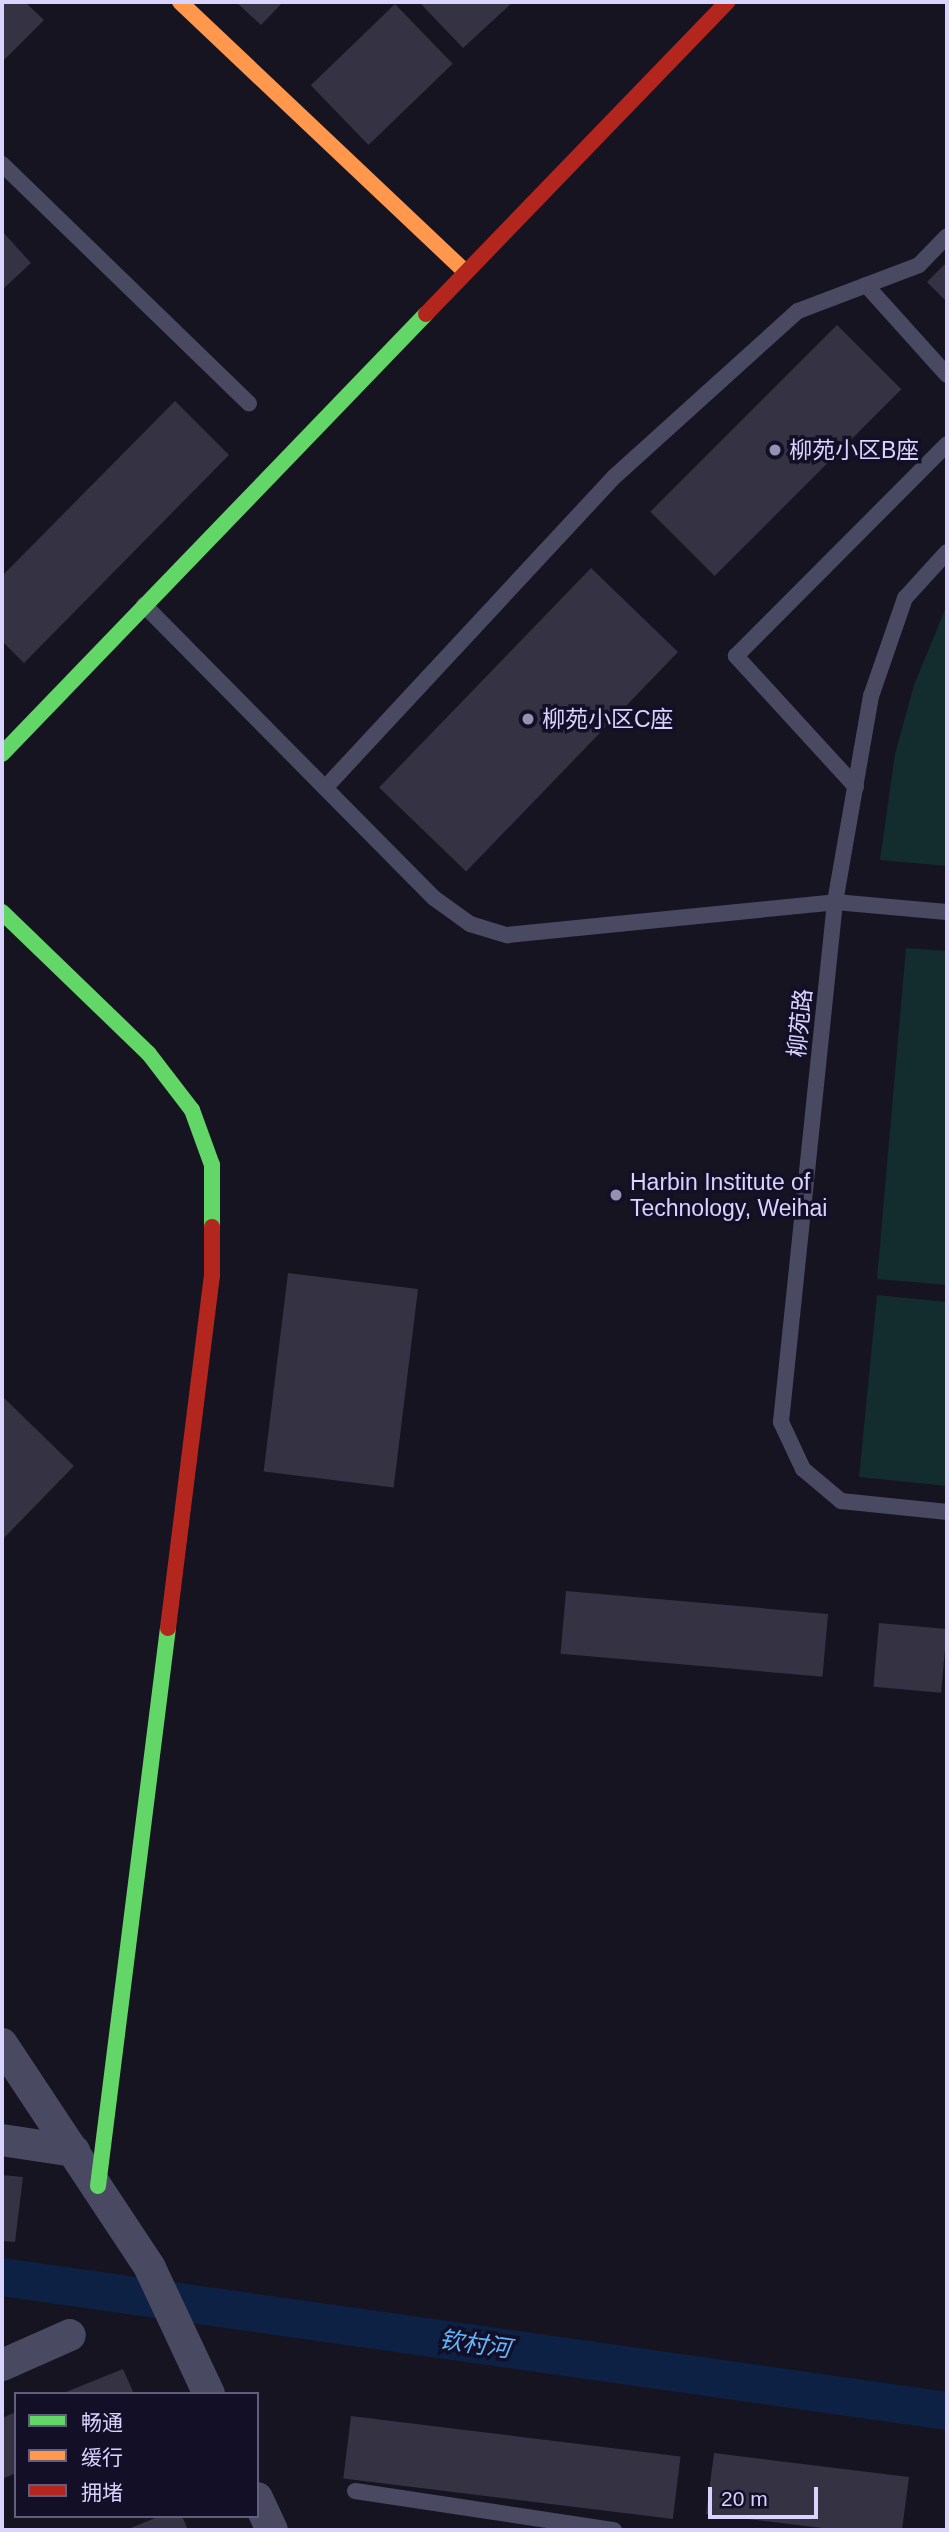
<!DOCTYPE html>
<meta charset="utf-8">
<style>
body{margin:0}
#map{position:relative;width:949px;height:2532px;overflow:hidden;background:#161421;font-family:Arial,"Noto Sans SC",sans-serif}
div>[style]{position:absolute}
.green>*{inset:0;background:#132c2d}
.canal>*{height:38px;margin:-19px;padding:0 19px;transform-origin:19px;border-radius:19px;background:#0d2144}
.building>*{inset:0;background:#343243;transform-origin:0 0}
.lane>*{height:16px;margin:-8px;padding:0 8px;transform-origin:8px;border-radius:8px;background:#4a4962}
.street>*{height:32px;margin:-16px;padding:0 16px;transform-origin:16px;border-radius:16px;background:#4a4962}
.fast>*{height:16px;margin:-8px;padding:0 8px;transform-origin:8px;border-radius:8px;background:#63d668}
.slow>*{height:16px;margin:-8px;padding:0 8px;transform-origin:8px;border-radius:8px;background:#ff974d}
.jam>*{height:16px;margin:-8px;padding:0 8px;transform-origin:8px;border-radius:8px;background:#b3261e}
.dots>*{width:19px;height:19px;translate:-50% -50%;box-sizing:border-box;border:4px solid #130f26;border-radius:50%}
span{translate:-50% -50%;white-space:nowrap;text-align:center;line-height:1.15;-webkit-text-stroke:7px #130f26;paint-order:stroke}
.poi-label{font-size:23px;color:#d9d4ff}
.left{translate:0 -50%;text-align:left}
.street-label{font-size:23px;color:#d9d4ff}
.water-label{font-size:24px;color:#62b6ff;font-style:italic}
.frame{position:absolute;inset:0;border:4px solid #d9d4ff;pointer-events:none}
.legend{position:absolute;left:14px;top:2392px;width:245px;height:126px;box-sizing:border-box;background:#130f26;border:2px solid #625e7d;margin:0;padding:9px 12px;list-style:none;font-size:21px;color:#d9d4ff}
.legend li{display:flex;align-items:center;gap:14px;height:35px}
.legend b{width:35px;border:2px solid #625e7d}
.scale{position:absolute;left:708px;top:2487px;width:110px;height:32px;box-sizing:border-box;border:4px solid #d9d4ff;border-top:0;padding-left:9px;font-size:21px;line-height:24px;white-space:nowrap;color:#d9d4ff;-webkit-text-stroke:5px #130f26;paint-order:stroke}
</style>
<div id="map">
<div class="green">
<i style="clip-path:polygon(947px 605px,947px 866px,880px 860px,895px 754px,914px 685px)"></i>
<i style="clip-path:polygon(906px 948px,947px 951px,947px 1285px,877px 1279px)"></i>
<i style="clip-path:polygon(877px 1295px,947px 1302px,947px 1486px,859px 1477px)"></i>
</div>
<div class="canal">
<i style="left:2px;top:2277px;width:954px;rotate:8.07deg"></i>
</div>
<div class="building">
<i style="clip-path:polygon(2px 2px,25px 2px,44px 20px,2px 62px)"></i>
<i style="clip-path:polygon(236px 2px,283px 2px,261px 25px)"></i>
<i style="clip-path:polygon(419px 2px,513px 2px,463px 48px)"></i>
<i style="left:395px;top:4px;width:83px;height:117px;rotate:46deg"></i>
<i style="clip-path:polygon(2px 231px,31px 263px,2px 290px)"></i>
<i style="clip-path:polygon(947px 262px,947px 302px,927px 282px)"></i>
<i style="left:837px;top:325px;width:91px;height:264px;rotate:45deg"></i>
<i style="clip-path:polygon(175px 401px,229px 455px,24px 663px,2px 641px,2px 576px)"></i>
<i style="left:591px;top:568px;width:121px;height:305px;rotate:44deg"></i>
<i style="left:288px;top:1273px;width:131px;height:200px;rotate:7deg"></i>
<i style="clip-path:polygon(2px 1396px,74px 1466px,2px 1540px)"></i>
<i style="left:566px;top:1591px;width:263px;height:63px;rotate:5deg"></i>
<i style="left:879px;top:1623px;width:68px;height:64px;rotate:5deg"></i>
<i style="clip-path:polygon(2px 2175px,23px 2177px,15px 2242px,2px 2241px)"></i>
<i style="clip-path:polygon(123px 2369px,134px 2394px,61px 2394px)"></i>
<i style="clip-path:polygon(16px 2412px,16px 2473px,2px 2479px,2px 2418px)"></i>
<i style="left:351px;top:2416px;width:332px;height:63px;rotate:7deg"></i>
<i style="clip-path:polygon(714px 2453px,909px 2477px,902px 2530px,839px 2530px,706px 2514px)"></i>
<i style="clip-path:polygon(160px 2516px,182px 2516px,188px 2530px,126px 2530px)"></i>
</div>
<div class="lane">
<i style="left:2px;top:164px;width:344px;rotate:44.1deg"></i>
<i style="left:866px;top:285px;width:121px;rotate:48deg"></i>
<i style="left:947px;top:552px;width:62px;rotate:132.4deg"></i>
<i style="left:905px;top:598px;width:104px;rotate:109.1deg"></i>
<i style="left:871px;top:696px;width:209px;rotate:99.9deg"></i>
<i style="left:835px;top:902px;width:523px;rotate:95.93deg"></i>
<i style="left:781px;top:1422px;width:52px;rotate:64.9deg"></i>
<i style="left:803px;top:1469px;width:50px;rotate:40.1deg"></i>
<i style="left:841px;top:1501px;width:107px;rotate:5.9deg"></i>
<i style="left:144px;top:605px;width:412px;rotate:45.3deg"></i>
<i style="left:434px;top:898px;width:44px;rotate:35.8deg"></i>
<i style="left:470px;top:924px;width:39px;rotate:17deg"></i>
<i style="left:507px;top:935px;width:330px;rotate:-5.7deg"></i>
<i style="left:835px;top:902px;width:112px;rotate:5.1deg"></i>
<i style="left:856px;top:787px;width:178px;rotate:-132.5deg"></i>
<i style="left:736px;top:656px;width:299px;rotate:-45.1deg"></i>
<i style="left:325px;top:788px;width:425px;rotate:-47.1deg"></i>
<i style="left:614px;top:477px;width:248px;rotate:-42.1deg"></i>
<i style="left:798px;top:311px;width:129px;rotate:-20.8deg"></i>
<i style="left:919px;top:265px;width:40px;rotate:-46deg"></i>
<i style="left:355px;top:2491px;width:262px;rotate:8.6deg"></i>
</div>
<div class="street">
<i style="left:2px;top:2044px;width:268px;rotate:56.5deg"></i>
<i style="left:150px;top:2268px;width:139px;rotate:64.9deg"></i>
<i style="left:2px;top:2140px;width:73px;rotate:8.7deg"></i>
<i style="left:2px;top:2365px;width:74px;rotate:-23.8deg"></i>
<i style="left:257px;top:2498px;width:35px;rotate:65deg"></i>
</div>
<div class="fast">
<i style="left:2px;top:754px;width:611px;rotate:-46.06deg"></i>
<i style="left:2px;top:912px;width:204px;rotate:44deg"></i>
<i style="left:149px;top:1054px;width:71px;rotate:52.5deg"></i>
<i style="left:192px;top:1110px;width:59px;rotate:70deg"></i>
<i style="left:212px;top:1165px;width:62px;rotate:90deg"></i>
<i style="left:98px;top:2186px;width:562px;rotate:-82.85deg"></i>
</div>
<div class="slow">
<i style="left:180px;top:2px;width:391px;rotate:43.4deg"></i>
</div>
<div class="jam">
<i style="left:426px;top:314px;width:434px;rotate:-46deg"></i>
<i style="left:168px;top:1628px;width:355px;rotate:-82.9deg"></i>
<i style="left:212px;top:1276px;width:49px;rotate:-90deg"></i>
</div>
<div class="dots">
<i style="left:775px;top:450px;background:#9591b1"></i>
<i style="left:528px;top:719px;background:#9591b1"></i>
<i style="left:616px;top:1195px;background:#9591b1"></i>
</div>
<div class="poi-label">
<span class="left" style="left:789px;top:450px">柳苑小区B座</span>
<span class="left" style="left:542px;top:719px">柳苑小区C座</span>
<span class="left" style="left:630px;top:1195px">Harbin Institute of<br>Technology, Weihai</span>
</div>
<div class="street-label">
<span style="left:800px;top:1023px;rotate:-84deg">柳苑路</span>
</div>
<div class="water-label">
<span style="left:475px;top:2344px;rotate:8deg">钦村河</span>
</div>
<div class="frame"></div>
<ul class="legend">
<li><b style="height:9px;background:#63d668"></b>畅通</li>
<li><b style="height:9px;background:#ff974d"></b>缓行</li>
<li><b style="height:9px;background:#b3261e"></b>拥堵</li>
</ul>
<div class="scale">20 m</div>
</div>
